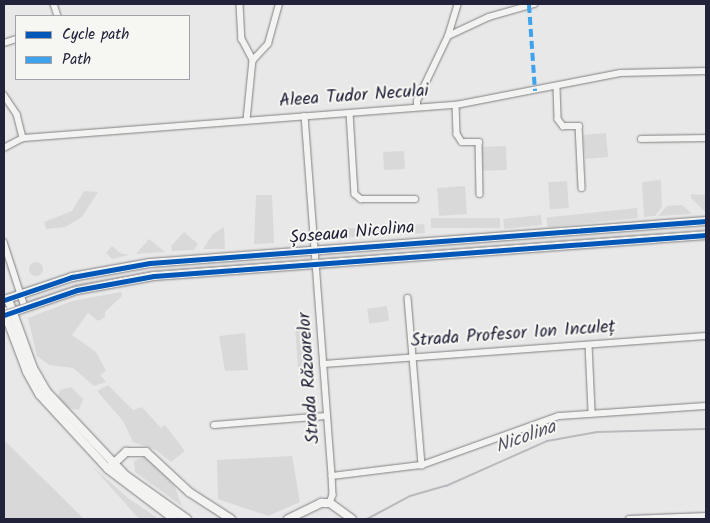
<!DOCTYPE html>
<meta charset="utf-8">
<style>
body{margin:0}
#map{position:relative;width:710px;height:523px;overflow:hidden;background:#e8e8e8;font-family:Kalam,sans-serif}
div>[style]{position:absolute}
.built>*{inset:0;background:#d8d8d9}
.green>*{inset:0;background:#d9d9da;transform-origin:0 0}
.round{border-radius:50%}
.stream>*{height:2px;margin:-1px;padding:0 1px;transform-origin:1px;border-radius:1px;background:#b9b9be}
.roads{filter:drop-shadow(0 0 1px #808084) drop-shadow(0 0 1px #808084)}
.street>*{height:5.5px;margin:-2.75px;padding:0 2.75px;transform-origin:2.75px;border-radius:2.75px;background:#f3f3f1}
.secondary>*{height:8px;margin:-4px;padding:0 4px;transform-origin:4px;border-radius:4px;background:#f3f3f1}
.tram>*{height:1px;margin:-0.5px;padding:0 0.5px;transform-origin:0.5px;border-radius:0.5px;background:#aeaeb0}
.quiet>*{height:4px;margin-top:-2px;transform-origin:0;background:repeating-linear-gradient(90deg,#3ea2ec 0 8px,transparent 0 12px)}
.cycleway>*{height:5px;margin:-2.5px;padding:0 2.5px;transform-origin:2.5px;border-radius:2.5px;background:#0057b8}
span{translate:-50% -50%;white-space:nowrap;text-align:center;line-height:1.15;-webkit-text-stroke:4px #f6f6f2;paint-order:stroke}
.street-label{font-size:18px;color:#22223b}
.water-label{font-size:19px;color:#565668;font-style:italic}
.frame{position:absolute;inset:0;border:5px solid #22223b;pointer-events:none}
.legend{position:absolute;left:15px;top:15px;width:175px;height:65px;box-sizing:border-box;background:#f6f6f2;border:1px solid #a1a1a9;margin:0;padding:6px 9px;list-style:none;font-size:15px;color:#22223b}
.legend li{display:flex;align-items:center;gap:10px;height:25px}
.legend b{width:25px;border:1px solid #a1a1a9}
</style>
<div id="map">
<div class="built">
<i style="clip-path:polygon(4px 440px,84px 519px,4px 519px)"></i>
<i style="clip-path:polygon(292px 456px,300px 502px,268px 516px,218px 499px,217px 460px)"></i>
</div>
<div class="green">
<i style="left:606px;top:133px;width:24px;height:23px;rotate:85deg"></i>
<i style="left:506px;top:146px;width:24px;height:24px;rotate:88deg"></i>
<i style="left:404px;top:151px;width:18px;height:21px;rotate:87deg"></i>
<i style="clip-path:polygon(661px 180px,662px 207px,655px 216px,644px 217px,642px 182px)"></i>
<i style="left:567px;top:181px;width:27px;height:19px;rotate:86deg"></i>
<i style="left:465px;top:186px;width:28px;height:28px;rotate:86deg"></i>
<i style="clip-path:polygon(84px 191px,98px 192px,82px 217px,65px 227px,46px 229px,44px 222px,72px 211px)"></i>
<i style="clip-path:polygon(691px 194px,706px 195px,706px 213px,691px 198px)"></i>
<i style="clip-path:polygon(256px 195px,272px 195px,274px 243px,254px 244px)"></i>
<i style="clip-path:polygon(682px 205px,692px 214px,658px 216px,667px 206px)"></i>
<i style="left:637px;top:208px;width:10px;height:91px;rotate:84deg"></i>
<i style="left:541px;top:215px;width:10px;height:38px;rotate:84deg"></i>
<i style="left:500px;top:218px;width:10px;height:69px;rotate:90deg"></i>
<i style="clip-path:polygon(424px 224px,425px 233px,399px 235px,395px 226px)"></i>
<i style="clip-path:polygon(390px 226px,396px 235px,333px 238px,336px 229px)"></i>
<i style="clip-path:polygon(224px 227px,225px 249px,203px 249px,213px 234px)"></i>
<i style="clip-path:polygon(184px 232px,198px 244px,194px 250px,172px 251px,171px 246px)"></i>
<i style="clip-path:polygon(149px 239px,165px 252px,136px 254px)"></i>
<i style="clip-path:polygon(112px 246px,120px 253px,129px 255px,112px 259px,106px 253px)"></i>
<i class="round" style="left:29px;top:262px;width:14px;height:14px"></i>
<i style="clip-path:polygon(121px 292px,122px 296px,105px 312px,105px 317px,98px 321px,88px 313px,72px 335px,96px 352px,106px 371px,100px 375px,106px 382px,94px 386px,73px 368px,49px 365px,37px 356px,28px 318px,72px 301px)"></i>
<i style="left:387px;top:306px;width:15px;height:20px;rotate:82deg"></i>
<i style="left:308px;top:325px;width:47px;height:13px;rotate:86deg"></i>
<i style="clip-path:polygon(245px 333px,248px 370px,225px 371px,219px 336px)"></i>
<i style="clip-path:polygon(108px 385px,133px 410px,142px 407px,161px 428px,165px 425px,185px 451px,171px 462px,156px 450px,133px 442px,123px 421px,97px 391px)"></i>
<i style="clip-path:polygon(71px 387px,83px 399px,79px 410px,67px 408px,58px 397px,60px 390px)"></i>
<i style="clip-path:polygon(144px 457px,156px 465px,174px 485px,182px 506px,135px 472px,134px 461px)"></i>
<i style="clip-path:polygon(92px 466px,128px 498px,159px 519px,139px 519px)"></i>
</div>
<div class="stream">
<i style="left:367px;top:519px;width:49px;rotate:-28.1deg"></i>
<i style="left:410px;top:496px;width:37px;rotate:-16deg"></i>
<i style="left:446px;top:486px;width:111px;rotate:-24deg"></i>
<i style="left:547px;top:441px;width:51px;rotate:-10.2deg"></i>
<i style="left:597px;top:432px;width:109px;rotate:-1.6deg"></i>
</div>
<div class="roads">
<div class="street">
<i style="left:54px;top:4px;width:13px;rotate:72deg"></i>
<i style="left:240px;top:4px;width:35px;rotate:87deg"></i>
<i style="left:242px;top:39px;width:24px;rotate:62deg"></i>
<i style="left:253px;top:60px;width:60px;rotate:95.7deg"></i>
<i style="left:448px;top:36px;width:45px;rotate:-24.9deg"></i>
<i style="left:489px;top:17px;width:47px;rotate:-16.1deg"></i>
<i style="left:4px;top:43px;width:13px;rotate:-18deg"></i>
<i style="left:253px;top:60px;width:22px;rotate:-47deg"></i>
<i style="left:268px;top:44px;width:41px;rotate:-74.6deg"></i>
<i style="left:557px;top:88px;width:31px;rotate:88deg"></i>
<i style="left:558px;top:119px;width:9px;rotate:54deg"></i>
<i style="left:563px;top:126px;width:16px"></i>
<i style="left:579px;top:126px;width:62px;rotate:87.2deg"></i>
<i style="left:4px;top:95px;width:23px;rotate:56deg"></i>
<i style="left:17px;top:114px;width:25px;rotate:76deg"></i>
<i style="left:456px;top:105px;width:29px;rotate:88deg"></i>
<i style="left:457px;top:134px;width:9px;rotate:58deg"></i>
<i style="left:462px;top:142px;width:17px"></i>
<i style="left:479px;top:142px;width:52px;rotate:88.9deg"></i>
<i style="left:417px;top:107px;width:6px;rotate:-90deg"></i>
<i style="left:417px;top:101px;width:72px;rotate:-64.5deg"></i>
<i style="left:448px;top:36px;width:34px;rotate:-73deg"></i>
<i style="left:350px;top:113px;width:81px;rotate:86.5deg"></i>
<i style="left:355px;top:194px;width:8px;rotate:40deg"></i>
<i style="left:361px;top:199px;width:54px"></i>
<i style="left:305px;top:116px;width:361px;rotate:85.7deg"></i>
<i style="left:332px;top:476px;width:19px;rotate:87deg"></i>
<i style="left:333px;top:495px;width:9px;rotate:111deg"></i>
<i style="left:641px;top:139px;width:65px;rotate:-0.9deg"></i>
<i style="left:4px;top:148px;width:21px;rotate:-28deg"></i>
<i style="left:23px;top:138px;width:434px;rotate:-4.4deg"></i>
<i style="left:456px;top:105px;width:167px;rotate:-11deg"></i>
<i style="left:620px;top:73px;width:86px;rotate:-1.3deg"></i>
<i style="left:4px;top:242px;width:68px;rotate:72.1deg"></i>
<i style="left:408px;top:298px;width:168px;rotate:85.2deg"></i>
<i style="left:589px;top:345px;width:67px;rotate:87.4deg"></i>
<i style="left:323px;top:364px;width:384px;rotate:-4.2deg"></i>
<i style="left:214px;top:425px;width:112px;rotate:-4.6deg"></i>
<i style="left:332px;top:476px;width:91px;rotate:-7deg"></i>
<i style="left:422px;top:465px;width:145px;rotate:-19.7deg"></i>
<i style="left:559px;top:416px;width:147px;rotate:-3.9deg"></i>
<i style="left:629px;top:519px;width:77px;rotate:-2.2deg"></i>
</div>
<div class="secondary">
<i style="left:8px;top:299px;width:73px;rotate:70.1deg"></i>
<i style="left:33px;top:368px;width:28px;rotate:60deg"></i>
<i style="left:47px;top:392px;width:114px;rotate:46.8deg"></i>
<i style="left:125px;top:475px;width:76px;rotate:35.4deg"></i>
<i style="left:4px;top:300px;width:72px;rotate:-18.7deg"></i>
<i style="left:72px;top:277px;width:79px;rotate:-10.2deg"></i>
<i style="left:150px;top:263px;width:558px;rotate:-4.32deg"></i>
<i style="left:4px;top:311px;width:65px;rotate:69.3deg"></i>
<i style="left:27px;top:372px;width:26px;rotate:61deg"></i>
<i style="left:40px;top:395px;width:100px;rotate:47.4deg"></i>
<i style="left:108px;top:469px;width:83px;rotate:37.1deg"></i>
<i style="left:4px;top:315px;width:77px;rotate:-18.9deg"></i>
<i style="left:77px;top:290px;width:78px;rotate:-10.3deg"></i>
<i style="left:154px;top:276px;width:554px;rotate:-4.25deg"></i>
<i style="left:111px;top:466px;width:21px;rotate:-43deg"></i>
<i style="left:126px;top:452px;width:20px"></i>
<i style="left:146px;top:452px;width:59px;rotate:42.9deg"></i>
<i style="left:189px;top:492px;width:50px;rotate:32.7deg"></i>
<i style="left:288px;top:519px;width:37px;rotate:-26deg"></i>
<i style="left:321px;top:503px;width:9px"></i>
<i style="left:330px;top:503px;width:27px;rotate:36deg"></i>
</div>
</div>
<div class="tram">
<i style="left:4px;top:310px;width:71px;rotate:-18.9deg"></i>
<i style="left:71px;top:287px;width:80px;rotate:-11.6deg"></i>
<i style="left:149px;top:271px;width:559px;rotate:-4.21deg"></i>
</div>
<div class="quiet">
<i style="left:529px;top:5px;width:86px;rotate:86deg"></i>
</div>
<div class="cycleway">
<i style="left:4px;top:300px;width:72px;rotate:-18.7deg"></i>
<i style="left:72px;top:277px;width:79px;rotate:-10.2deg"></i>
<i style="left:150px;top:263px;width:558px;rotate:-4.32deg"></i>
<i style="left:4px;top:315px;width:77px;rotate:-18.9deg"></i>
<i style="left:77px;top:290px;width:78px;rotate:-10.3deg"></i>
<i style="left:154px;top:276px;width:554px;rotate:-4.25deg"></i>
</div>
<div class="street-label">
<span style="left:354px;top:97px;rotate:-4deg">Aleea Tudor Neculai</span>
<span style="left:352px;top:234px;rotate:-5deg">Șoseaua Nicolina</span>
<span style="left:513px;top:335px;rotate:-4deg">Strada Profesor Ion Inculeț</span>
<span style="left:310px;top:378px;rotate:-94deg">Strada Răzoarelor</span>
</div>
<div class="water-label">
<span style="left:526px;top:438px;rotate:-20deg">Nicolina</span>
</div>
<div class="frame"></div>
<ul class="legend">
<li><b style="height:6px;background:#0057b8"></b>Cycle path</li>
<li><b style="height:6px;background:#3ea2ec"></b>Path</li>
</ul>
</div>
